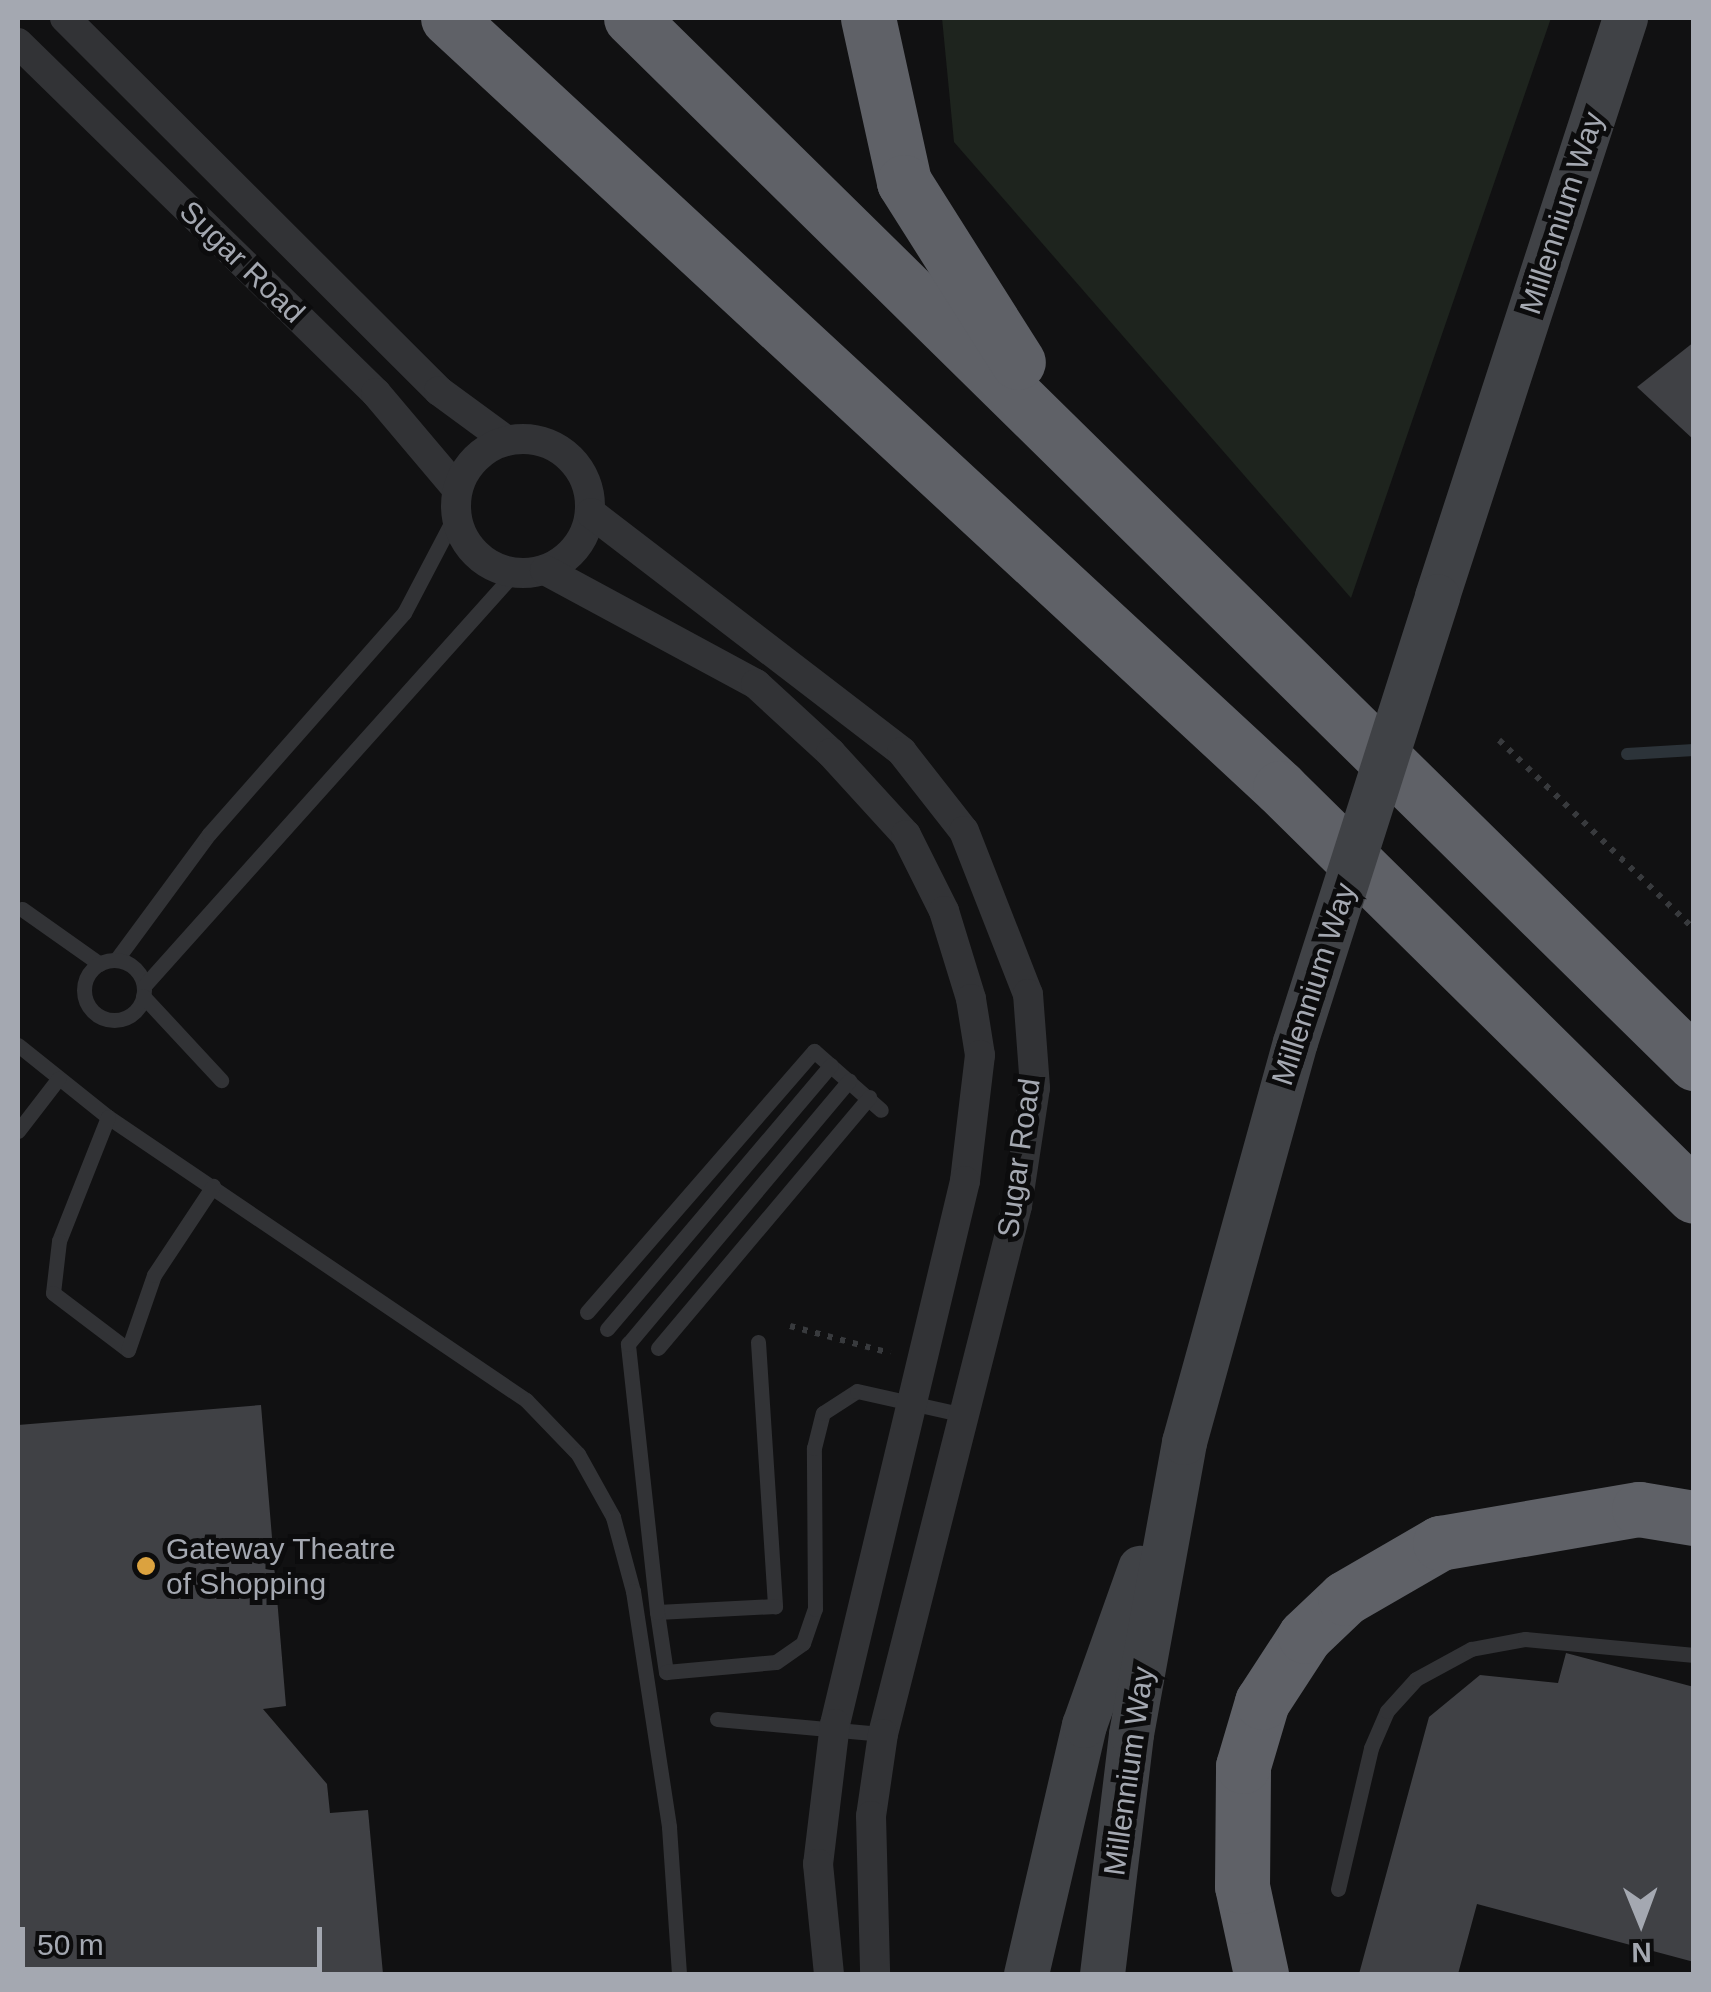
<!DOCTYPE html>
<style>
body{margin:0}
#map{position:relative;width:1711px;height:1992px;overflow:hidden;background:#111112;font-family:Helvetica,sans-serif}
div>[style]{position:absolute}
.green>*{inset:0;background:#1e241e}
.stream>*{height:12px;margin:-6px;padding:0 6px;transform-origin:6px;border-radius:6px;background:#2c3339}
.building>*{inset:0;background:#404145}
.path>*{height:6px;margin-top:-3px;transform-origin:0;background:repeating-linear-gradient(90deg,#383a3d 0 5px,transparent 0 13px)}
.lane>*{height:15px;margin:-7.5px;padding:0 7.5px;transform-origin:7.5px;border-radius:7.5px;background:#323336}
.lane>.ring{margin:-7.5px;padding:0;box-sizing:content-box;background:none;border:15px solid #323336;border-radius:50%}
.street>*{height:30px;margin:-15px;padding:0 15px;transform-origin:15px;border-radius:15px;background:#323336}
.street>.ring{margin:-15px;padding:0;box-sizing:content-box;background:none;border:30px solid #323336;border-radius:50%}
.secondary>*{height:45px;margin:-22.5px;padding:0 22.5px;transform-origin:22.5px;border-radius:22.5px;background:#404246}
.highway>*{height:55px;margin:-27.5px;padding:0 27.5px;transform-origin:27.5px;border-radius:27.5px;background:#5f6167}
.secondary-bridge>*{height:45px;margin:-22.5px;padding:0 22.5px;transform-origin:22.5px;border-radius:22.5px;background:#404246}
.dots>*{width:28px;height:28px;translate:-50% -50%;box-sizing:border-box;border:5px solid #0c0c0d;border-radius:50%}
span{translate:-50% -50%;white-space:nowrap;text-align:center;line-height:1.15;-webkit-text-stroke:10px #0c0c0d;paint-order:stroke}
.street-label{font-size:30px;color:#a4a8b1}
.poi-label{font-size:30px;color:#a4a8b1}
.left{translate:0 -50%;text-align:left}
.frame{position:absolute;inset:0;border:20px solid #a4a8b1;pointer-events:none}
.north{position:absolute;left:1591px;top:1872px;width:100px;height:100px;-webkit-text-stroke:8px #0c0c0d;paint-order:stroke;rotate:179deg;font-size:28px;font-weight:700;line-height:40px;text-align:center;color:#a4a8b1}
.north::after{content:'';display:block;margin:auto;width:35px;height:45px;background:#a4a8b1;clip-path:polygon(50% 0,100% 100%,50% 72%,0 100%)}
.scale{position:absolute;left:20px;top:1927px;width:302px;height:45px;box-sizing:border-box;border:5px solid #a4a8b1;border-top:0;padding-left:12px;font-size:30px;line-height:35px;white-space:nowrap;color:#a4a8b1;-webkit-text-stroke:8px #0c0c0d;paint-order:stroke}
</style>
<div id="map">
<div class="green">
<i style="clip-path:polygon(942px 18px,1551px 18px,1351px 598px,954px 142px)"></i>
</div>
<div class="stream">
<i style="left:1627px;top:754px;width:67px;rotate:-3.4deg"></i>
</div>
<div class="building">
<i style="clip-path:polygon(1694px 342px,1694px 440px,1637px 387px)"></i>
<i style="clip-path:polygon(261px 1405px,286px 1706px,263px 1709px,327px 1784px,330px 1813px,368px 1810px,383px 1974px,18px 1974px,18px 1425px)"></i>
<i style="clip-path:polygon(1566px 1653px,1694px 1687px,1694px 1962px,1477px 1904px,1458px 1974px,1359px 1974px,1429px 1717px,1480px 1675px,1558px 1683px)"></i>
</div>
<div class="path">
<i style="left:1499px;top:740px;width:272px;rotate:44.1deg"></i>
<i style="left:790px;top:1326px;width:104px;rotate:15.1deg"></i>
</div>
<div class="lane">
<i style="left:22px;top:909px;width:95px;rotate:35.2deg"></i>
<i style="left:116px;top:960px;width:157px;rotate:-53.6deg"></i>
<i style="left:209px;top:834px;width:295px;rotate:-48.6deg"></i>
<i style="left:404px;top:613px;width:112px;rotate:-62.3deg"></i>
<i class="ring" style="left:84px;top:960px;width:45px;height:45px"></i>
<i style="left:144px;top:986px;width:554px;rotate:-48.14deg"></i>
<i style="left:143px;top:996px;width:115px;rotate:47.1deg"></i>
<i style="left:18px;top:1045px;width:115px;rotate:38.7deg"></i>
<i style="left:108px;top:1117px;width:505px;rotate:34.1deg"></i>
<i style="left:526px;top:1400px;width:75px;rotate:46.1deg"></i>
<i style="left:578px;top:1454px;width:72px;rotate:60.9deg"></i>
<i style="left:613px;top:1517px;width:77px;rotate:74.9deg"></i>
<i style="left:633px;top:1591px;width:239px;rotate:81.3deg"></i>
<i style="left:669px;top:1827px;width:147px;rotate:86.1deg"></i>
<i style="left:108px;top:1117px;width:133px;rotate:111.6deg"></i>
<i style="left:59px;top:1241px;width:52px;rotate:96.6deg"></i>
<i style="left:53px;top:1293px;width:94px;rotate:37.2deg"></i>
<i style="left:128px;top:1350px;width:79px;rotate:-70.9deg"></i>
<i style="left:154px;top:1275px;width:107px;rotate:-56.5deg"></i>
<i style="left:18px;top:1131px;width:66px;rotate:-52.4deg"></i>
<i style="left:587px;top:1312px;width:346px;rotate:-49deg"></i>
<i style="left:814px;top:1051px;width:89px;rotate:41.4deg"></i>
<i style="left:607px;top:1329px;width:346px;rotate:-49.7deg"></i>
<i style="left:758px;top:1342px;width:265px;rotate:86.3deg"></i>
<i style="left:775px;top:1606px;width:118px;rotate:177.1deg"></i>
<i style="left:657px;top:1612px;width:61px;rotate:81.5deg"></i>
<i style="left:666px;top:1672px;width:110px;rotate:-5.2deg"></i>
<i style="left:776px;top:1662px;width:33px;rotate:-35deg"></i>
<i style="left:803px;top:1643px;width:36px;rotate:-71deg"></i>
<i style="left:815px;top:1609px;width:161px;rotate:-90.4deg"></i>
<i style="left:814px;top:1448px;width:36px;rotate:-76deg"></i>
<i style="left:823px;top:1413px;width:40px;rotate:-32.9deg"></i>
<i style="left:857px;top:1391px;width:110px;rotate:12.6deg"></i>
<i style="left:658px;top:1348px;width:328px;rotate:-49.9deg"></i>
<i style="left:657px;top:1612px;width:270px;rotate:-96.2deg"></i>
<i style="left:628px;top:1344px;width:344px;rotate:-50deg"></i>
<i style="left:717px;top:1719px;width:167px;rotate:5.2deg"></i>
<i style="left:1338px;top:1889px;width:145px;rotate:-76.8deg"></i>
<i style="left:1371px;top:1748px;width:40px;rotate:-66.6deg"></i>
<i style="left:1387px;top:1711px;width:43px;rotate:-47.8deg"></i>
<i style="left:1416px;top:1679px;width:63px;rotate:-28.6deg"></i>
<i style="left:1471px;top:1649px;width:55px;rotate:-10.5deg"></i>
<i style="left:1525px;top:1639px;width:170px;rotate:5.4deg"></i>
</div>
<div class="street">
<i style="left:65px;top:18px;width:528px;rotate:44.92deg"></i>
<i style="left:439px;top:391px;width:84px;rotate:36.3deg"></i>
<i style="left:18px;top:43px;width:501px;rotate:44.35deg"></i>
<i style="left:376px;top:393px;width:126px;rotate:49.8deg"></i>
<i class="ring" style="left:456px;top:439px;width:104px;height:104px"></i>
<i style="left:591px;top:513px;width:392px;rotate:37.5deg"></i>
<i style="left:902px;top:752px;width:100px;rotate:51.9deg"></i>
<i style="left:964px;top:831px;width:175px;rotate:68.6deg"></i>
<i style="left:1028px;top:994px;width:94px;rotate:85.7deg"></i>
<i style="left:1035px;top:1088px;width:119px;rotate:98.7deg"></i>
<i style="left:1017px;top:1206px;width:545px;rotate:104.24deg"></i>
<i style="left:883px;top:1734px;width:83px;rotate:98.3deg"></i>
<i style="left:871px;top:1816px;width:158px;rotate:88.5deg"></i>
<i style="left:545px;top:570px;width:240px;rotate:28.4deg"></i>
<i style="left:756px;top:684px;width:102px;rotate:42.6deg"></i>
<i style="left:831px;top:753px;width:111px;rotate:47.6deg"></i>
<i style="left:906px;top:835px;width:85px;rotate:63.4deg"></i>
<i style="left:944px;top:911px;width:92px;rotate:72.9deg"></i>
<i style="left:971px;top:999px;width:57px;rotate:80.9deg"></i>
<i style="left:980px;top:1055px;width:127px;rotate:96.8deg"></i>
<i style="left:965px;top:1181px;width:558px;rotate:103.46deg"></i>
<i style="left:835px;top:1724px;width:141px;rotate:96.9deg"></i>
<i style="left:818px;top:1864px;width:111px;rotate:84.3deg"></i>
</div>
<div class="secondary">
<i style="left:1437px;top:596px;width:608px;rotate:-71.98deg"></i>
<i style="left:1026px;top:1974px;width:256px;rotate:-76.9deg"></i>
<i style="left:1084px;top:1725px;width:167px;rotate:-70.4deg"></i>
<i style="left:1102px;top:1974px;width:242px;rotate:-83.1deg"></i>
<i style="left:1131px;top:1734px;width:297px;rotate:-79.7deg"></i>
<i style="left:1184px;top:1442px;width:415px;rotate:-74.5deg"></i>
</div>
<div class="highway">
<i style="left:448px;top:18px;width:1134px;rotate:42.78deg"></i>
<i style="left:1280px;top:788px;width:581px;rotate:44.58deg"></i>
<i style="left:631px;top:18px;width:1491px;rotate:44.51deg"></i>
<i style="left:868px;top:18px;width:168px;rotate:77.6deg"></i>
<i style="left:904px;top:182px;width:213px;rotate:57.7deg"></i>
<i style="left:1261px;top:1974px;width:90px;rotate:-102.2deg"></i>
<i style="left:1242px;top:1886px;width:120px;rotate:-89.5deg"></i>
<i style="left:1243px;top:1766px;width:67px;rotate:-73.5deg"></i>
<i style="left:1262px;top:1702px;width:79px;rotate:-56.9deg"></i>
<i style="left:1305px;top:1636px;width:55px;rotate:-43.5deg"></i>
<i style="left:1345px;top:1598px;width:110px;rotate:-30.1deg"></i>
<i style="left:1440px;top:1543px;width:202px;rotate:-9.7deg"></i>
<i style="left:1639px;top:1509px;width:56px;rotate:9.3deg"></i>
</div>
<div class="secondary-bridge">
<i style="left:1295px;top:1042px;width:468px;rotate:-72.3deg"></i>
</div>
<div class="dots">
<i style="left:146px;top:1566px;background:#dba23f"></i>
</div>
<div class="street-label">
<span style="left:1562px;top:213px;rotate:-72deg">Millennium Way</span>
<span style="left:242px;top:262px;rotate:44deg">Sugar Road</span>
<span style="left:1314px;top:984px;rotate:-72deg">Millennium Way</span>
<span style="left:1019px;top:1158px;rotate:-82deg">Sugar Road</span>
<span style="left:1129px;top:1771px;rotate:-82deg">Millennium Way</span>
</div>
<div class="poi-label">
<span class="left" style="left:166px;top:1566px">Gateway Theatre<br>of Shopping</span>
</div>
<div class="frame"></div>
<div class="north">N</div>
<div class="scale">50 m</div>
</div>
